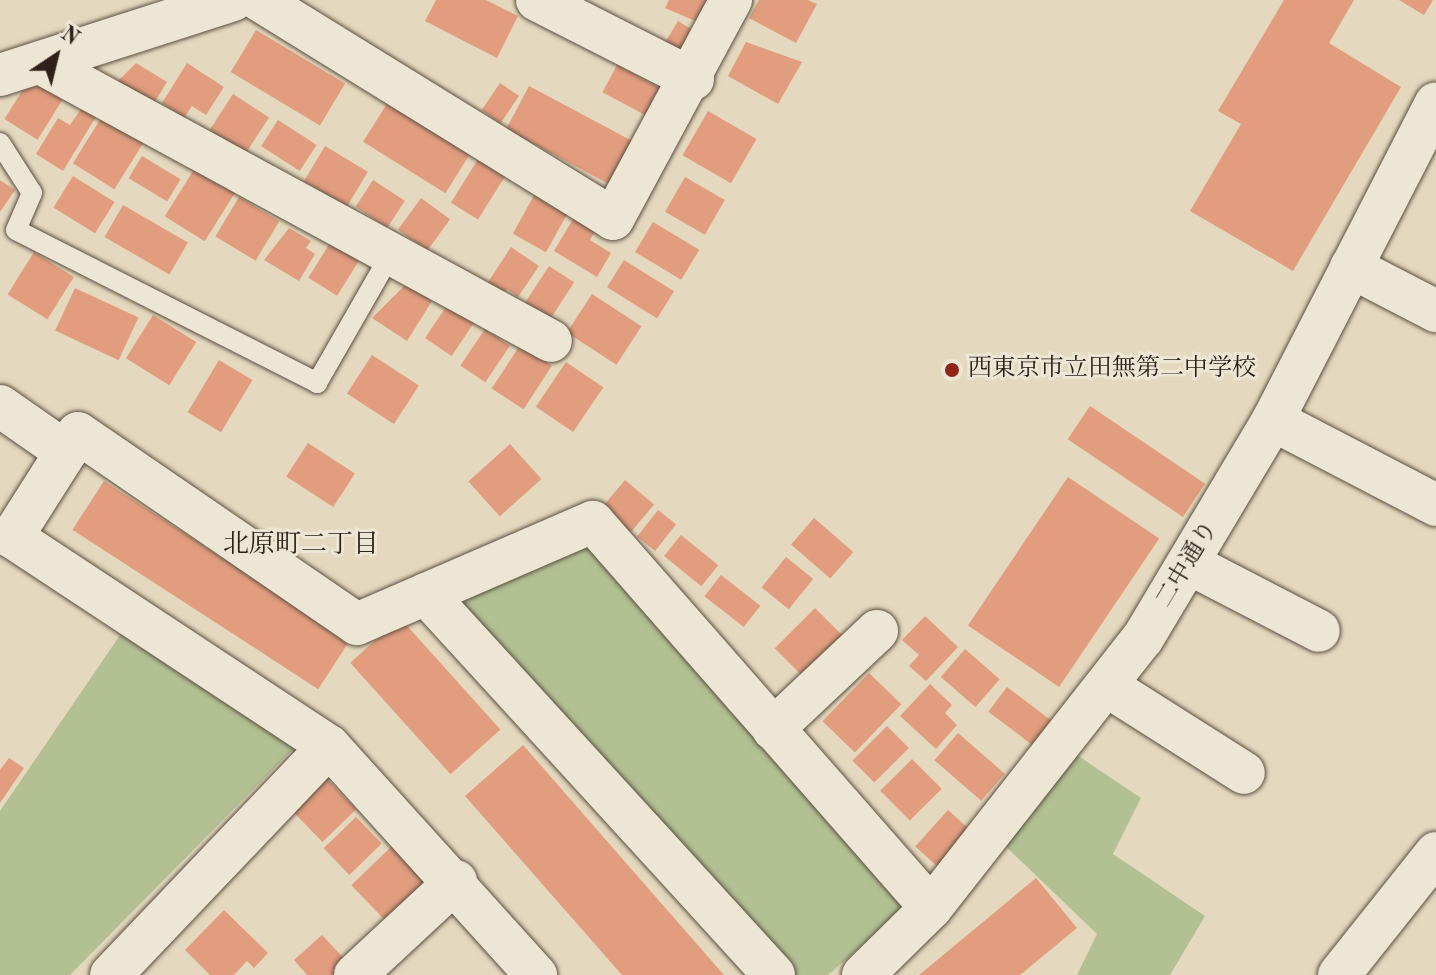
<!DOCTYPE html>
<meta charset="utf-8">
<style>
body{margin:0}
#map{position:relative;width:1436px;height:975px;overflow:hidden;background:#e4d9be;font-family:"Old Standard TT","Noto Serif JP",serif}
div>[style]{position:absolute}
.green>*{inset:0;background:#b2c093}
.building>*{inset:0;background:#e29d7e;transform-origin:0 0}
.roads{filter:drop-shadow(0 0 2px #5c4f42) drop-shadow(0 0 2px #5c4f42)}
.service>*{height:20px;margin:-10px;padding:0 10px;transform-origin:10px;border-radius:10px;background:#ede6d5}
.minor>*{height:42px;margin:-21px;padding:0 21px;transform-origin:21px;border-radius:21px;background:#ede6d5}
.dots>*{width:22px;height:22px;translate:-50% -50%;box-sizing:border-box;border:4px solid #ede6d5;border-radius:50%}
span{translate:-50% -50%;white-space:nowrap;text-align:center;line-height:1.15;-webkit-text-stroke:6px #ede6d5;paint-order:stroke}
.poi-label{font-size:24px;color:#2f2119}
.left{translate:0 -50%;text-align:left}
.street-label{font-size:24px;color:#2f2119}
.neighbourhood-label{font-size:26px;color:#2f2119}
.north{position:absolute;left:16px;top:16px;width:80px;height:80px;-webkit-text-stroke:6px #ede6d5;paint-order:stroke;rotate:35deg;font-size:22px;font-weight:700;line-height:32px;text-align:center;color:#2f2119}
.north::after{content:'';display:block;margin:auto;width:28px;height:36px;background:#2f2119;clip-path:polygon(50% 0,100% 100%,50% 72%,0 100%)}
</style>
<div id="map">
<div class="green">
<i style="clip-path:polygon(589px 539px,912px 902px,828px 975px,788px 975px,443px 599px)"></i>
<i style="clip-path:polygon(129px 622px,303px 739px,70px 975px,0 975px,0 811px)"></i>
<i style="clip-path:polygon(1062px 745px,1141px 798px,1113px 854px,1205px 916px,1170px 975px,1077px 975px,1097px 934px,998px 839px)"></i>
</div>
<div class="building">
<i style="clip-path:polygon(436px 0,486px 0,518px 16px,497px 58px,425px 21px)"></i>
<i style="clip-path:polygon(669px 0,718px 0,707px 26px,665px 8px)"></i>
<i style="clip-path:polygon(759px 0,808px 0,817px 4px,796px 43px,749px 18px)"></i>
<i style="clip-path:polygon(1284px 0,1354px 0,1329px 43px,1401px 87px,1293px 271px,1190px 211px,1241px 124px,1218px 111px)"></i>
<i style="clip-path:polygon(1399px 0,1433px 0,1424px 15px)"></i>
<i style="left:678px;top:21px;width:33px;height:31px;rotate:31deg"></i>
<i style="left:256px;top:30px;width:104px;height:49px;rotate:31deg"></i>
<i style="clip-path:polygon(746px 42px,802px 62px,778px 104px,728px 76px)"></i>
<i style="clip-path:polygon(136px 63px,167px 82px,148px 113px,110px 89px)"></i>
<i style="clip-path:polygon(187px 63px,224px 87px,206px 115px,192px 106px,184px 118px,162px 103px)"></i>
<i style="left:617px;top:65px;width:60px;height:31px;rotate:28deg"></i>
<i style="left:32px;top:75px;width:39px;height:52px;rotate:32deg"></i>
<i style="left:500px;top:83px;width:23px;height:33px;rotate:34deg"></i>
<i style="left:529px;top:86px;width:126px;height:49px;rotate:28deg"></i>
<i style="left:233px;top:94px;width:43px;height:43px;rotate:33deg"></i>
<i style="left:388px;top:102px;width:97px;height:47px;rotate:32deg"></i>
<i style="clip-path:polygon(83px 106px,97px 115px,63px 171px,36px 154px,58px 118px,70px 125px)"></i>
<i style="left:708px;top:111px;width:56px;height:51px;rotate:30deg"></i>
<i style="left:103px;top:115px;width:49px;height:57px;rotate:32deg"></i>
<i style="left:278px;top:120px;width:46px;height:31px;rotate:33deg"></i>
<i style="left:325px;top:146px;width:50px;height:41px;rotate:31deg"></i>
<i style="left:142px;top:156px;width:45px;height:26px;rotate:31deg"></i>
<i style="left:480px;top:156px;width:32px;height:55px;rotate:32deg"></i>
<i style="left:195px;top:168px;width:47px;height:57px;rotate:32deg"></i>
<i style="left:73px;top:176px;width:49px;height:37px;rotate:32deg"></i>
<i style="left:685px;top:177px;width:46px;height:40px;rotate:30deg"></i>
<i style="clip-path:polygon(0 180px,15px 190px,0 212px)"></i>
<i style="left:373px;top:180px;width:38px;height:32px;rotate:33deg"></i>
<i style="left:537px;top:190px;width:38px;height:50px;rotate:29deg"></i>
<i style="left:239px;top:197px;width:47px;height:46px;rotate:31deg"></i>
<i style="left:421px;top:198px;width:36px;height:39px;rotate:36deg"></i>
<i style="left:123px;top:205px;width:75px;height:37px;rotate:30deg"></i>
<i style="clip-path:polygon(576px 214px,597px 227px,590px 240px,611px 253px,597px 277px,554px 251px)"></i>
<i style="left:653px;top:222px;width:54px;height:35px;rotate:31deg"></i>
<i style="clip-path:polygon(289px 228px,311px 241px,306px 248px,315px 254px,299px 281px,264px 260px)"></i>
<i style="left:330px;top:243px;width:34px;height:41px;rotate:32deg"></i>
<i style="clip-path:polygon(511px 247px,539px 266px,518px 297px,507px 289px,497px 304px,481px 293px)"></i>
<i style="left:34px;top:252px;width:47px;height:50px;rotate:32deg"></i>
<i style="left:624px;top:260px;width:59px;height:32px;rotate:32deg"></i>
<i style="left:549px;top:266px;width:30px;height:49px;rotate:33deg"></i>
<i style="clip-path:polygon(406px 284px,432px 301px,407px 341px,372px 318px)"></i>
<i style="left:75px;top:288px;width:70px;height:47px;rotate:25deg"></i>
<i style="left:592px;top:294px;width:59px;height:46px;rotate:33deg"></i>
<i style="left:448px;top:304px;width:32px;height:41px;rotate:34deg"></i>
<i style="left:153px;top:315px;width:51px;height:51px;rotate:32deg"></i>
<i style="left:485px;top:329px;width:30px;height:44px;rotate:34deg"></i>
<i style="left:520px;top:345px;width:38px;height:52px;rotate:33deg"></i>
<i style="left:372px;top:355px;width:56px;height:46px;rotate:33deg"></i>
<i style="left:219px;top:360px;width:39px;height:61px;rotate:31deg"></i>
<i style="left:566px;top:362px;width:45px;height:54px;rotate:34deg"></i>
<i style="left:1090px;top:406px;width:139px;height:40px;rotate:34deg"></i>
<i style="left:308px;top:443px;width:56px;height:40px;rotate:33deg"></i>
<i style="left:510px;top:444px;width:47px;height:56px;rotate:48deg"></i>
<i style="left:1068px;top:477px;width:110px;height:179px;rotate:34deg"></i>
<i style="left:625px;top:480px;width:38px;height:36px;rotate:40deg"></i>
<i style="left:104px;top:481px;width:293px;height:58px;rotate:33deg"></i>
<i style="left:658px;top:510px;width:23px;height:34px;rotate:38deg"></i>
<i style="left:814px;top:518px;width:52px;height:35px;rotate:41deg"></i>
<i style="left:681px;top:535px;width:48px;height:27px;rotate:39deg"></i>
<i style="left:786px;top:557px;width:35px;height:39px;rotate:39deg"></i>
<i style="left:721px;top:575px;width:50px;height:27px;rotate:38deg"></i>
<i style="left:815px;top:608px;width:47px;height:57px;rotate:45deg"></i>
<i style="clip-path:polygon(925px 616px,958px 647px,926px 681px,909px 666px,919px 655px,902px 640px)"></i>
<i style="left:400px;top:618px;width:150px;height:67px;rotate:48deg"></i>
<i style="left:965px;top:649px;width:46px;height:37px;rotate:41deg"></i>
<i style="left:869px;top:673px;width:45px;height:67px;rotate:44deg"></i>
<i style="clip-path:polygon(930px 684px,952px 705px,945px 713px,957px 725px,936px 749px,900px 716px)"></i>
<i style="left:1007px;top:687px;width:58px;height:31px;rotate:37deg"></i>
<i style="left:887px;top:726px;width:31px;height:49px;rotate:45deg"></i>
<i style="left:958px;top:733px;width:62px;height:36px;rotate:41deg"></i>
<i style="clip-path:polygon(523px 745px,682px 927px,724px 975px,622px 975px,465px 796px)"></i>
<i style="clip-path:polygon(9px 758px,24px 768px,0 803px,0 770px)"></i>
<i style="left:912px;top:759px;width:42px;height:45px;rotate:45deg"></i>
<i style="left:325px;top:777px;width:45px;height:47px;rotate:46deg"></i>
<i style="left:948px;top:810px;width:31px;height:49px;rotate:42deg"></i>
<i style="left:356px;top:817px;width:37px;height:45px;rotate:46deg"></i>
<i style="left:393px;top:845px;width:55px;height:58px;rotate:46deg"></i>
<i style="clip-path:polygon(1036px 878px,1077px 928px,1020px 975px,919px 975px)"></i>
<i style="clip-path:polygon(224px 910px,268px 953px,254px 968px,247px 961px,234px 975px,210px 975px,185px 950px)"></i>
<i style="clip-path:polygon(322px 935px,354px 969px,348px 975px,307px 975px,294px 960px)"></i>
</div>
<div class="roads">
<div class="service">
<i style="left:0;top:143px;width:59px;rotate:57.4deg"></i>
<i style="left:32px;top:193px;width:40px;rotate:113.4deg"></i>
<i style="left:16px;top:230px;width:338px;rotate:26.9deg"></i>
<i style="left:317px;top:383px;width:149px;rotate:-60.2deg"></i>
</div>
<div class="minor">
<i style="left:259px;top:0;width:416px;rotate:31.7deg"></i>
<i style="left:613px;top:219px;width:249px;rotate:-61.7deg"></i>
<i style="left:537px;top:0;width:175px;rotate:26.9deg"></i>
<i style="left:44px;top:65px;width:577px;rotate:28.56deg"></i>
<i style="left:0;top:75px;width:245px;rotate:-17.8deg"></i>
<i style="left:1351px;top:267px;width:96px;rotate:27.4deg"></i>
<i style="left:0;top:406px;width:80px;rotate:34.9deg"></i>
<i style="left:66px;top:452px;width:101px;rotate:122.4deg"></i>
<i style="left:12px;top:537px;width:380px;rotate:33.4deg"></i>
<i style="left:329px;top:746px;width:309px;rotate:47.9deg"></i>
<i style="left:1273px;top:420px;width:184px;rotate:27.5deg"></i>
<i style="left:66px;top:452px;width:22px;rotate:-58deg"></i>
<i style="left:78px;top:433px;width:338px;rotate:34.4deg"></i>
<i style="left:357px;top:624px;width:257px;rotate:-23.4deg"></i>
<i style="left:593px;top:522px;width:513px;rotate:48.79deg"></i>
<i style="left:1190px;top:564px;width:145px;rotate:27.4deg"></i>
<i style="left:426px;top:594px;width:516px;rotate:47.59deg"></i>
<i style="left:1107px;top:686px;width:162px;rotate:32.4deg"></i>
<i style="left:773px;top:729px;width:143px;rotate:-43.3deg"></i>
<i style="left:111px;top:975px;width:316px;rotate:-46.4deg"></i>
<i style="left:355px;top:975px;width:138px;rotate:-42.9deg"></i>
<i style="left:863px;top:975px;width:95px;rotate:-44.6deg"></i>
<i style="left:931px;top:908px;width:343px;rotate:-51.9deg"></i>
<i style="left:1143px;top:638px;width:254px;rotate:-59.2deg"></i>
<i style="left:1273px;top:420px;width:356px;rotate:-62.8deg"></i>
<i style="left:1339px;top:975px;width:156px;rotate:-51.5deg"></i>
</div>
</div>
<div class="dots">
<i style="left:952px;top:370px;background:#8f2418"></i>
</div>
<div class="poi-label">
<span class="left" style="left:968px;top:370px">西東京市立田無第二中学校</span>
</div>
<div class="street-label">
<span style="left:1188px;top:565px;rotate:-59deg">二中通り</span>
</div>
<div class="neighbourhood-label">
<span style="left:301px;top:546px">北原町二丁目</span>
</div>
<div class="north">N</div>
</div>
